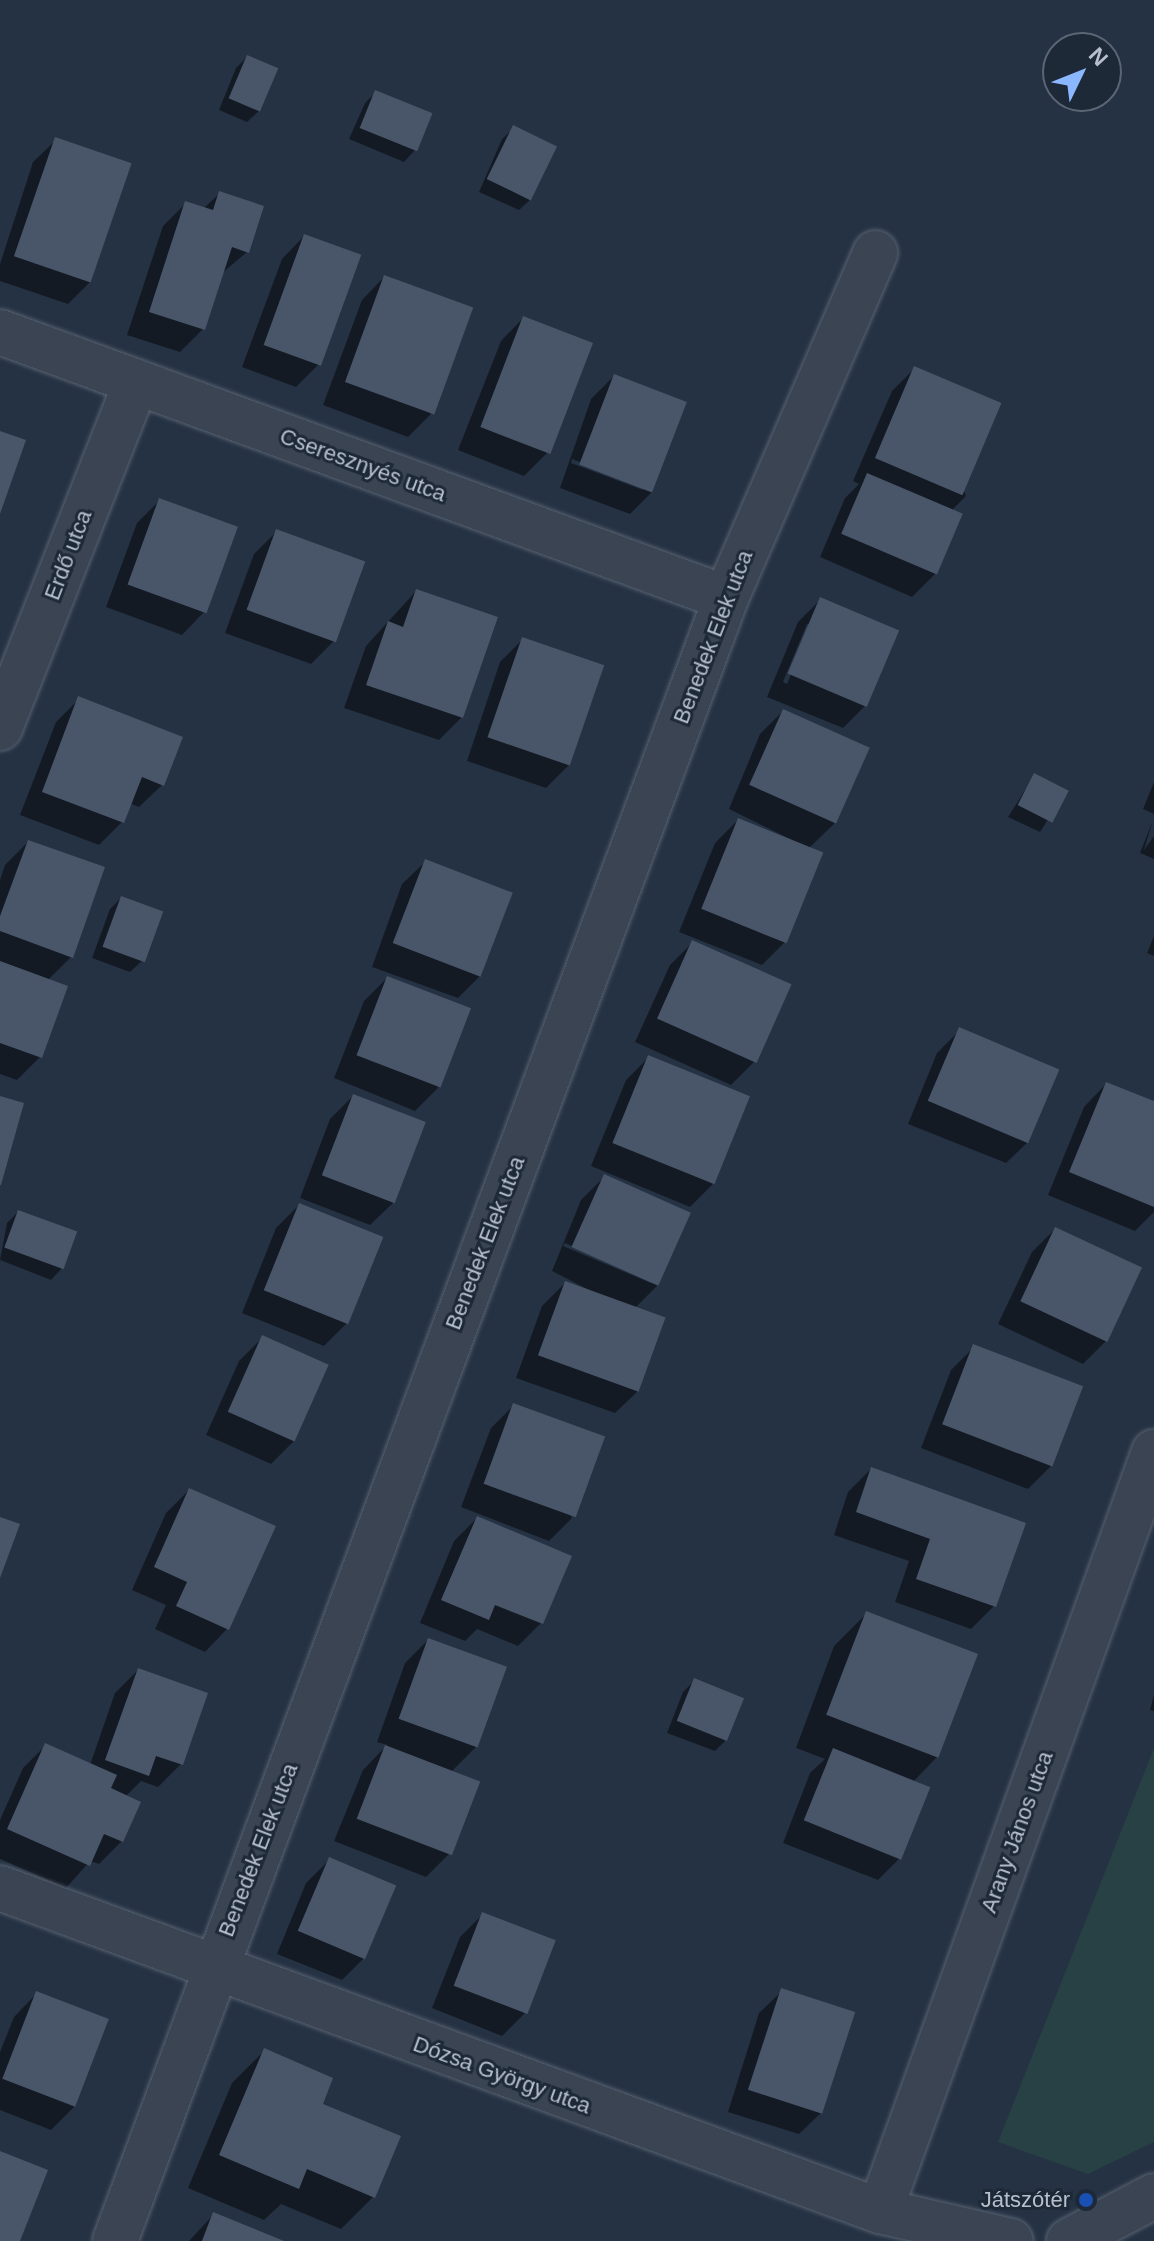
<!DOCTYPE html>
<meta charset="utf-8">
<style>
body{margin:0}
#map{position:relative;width:1154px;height:2241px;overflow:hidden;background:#253244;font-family:Arial,sans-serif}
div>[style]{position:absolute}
.green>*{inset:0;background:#274144}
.shadow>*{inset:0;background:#0007}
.building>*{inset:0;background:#49566a;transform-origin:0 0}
.roads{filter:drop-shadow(0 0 2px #586270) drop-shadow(0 0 2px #586270)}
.minor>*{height:44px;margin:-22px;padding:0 22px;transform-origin:22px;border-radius:22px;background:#3a4453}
.dots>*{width:22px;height:22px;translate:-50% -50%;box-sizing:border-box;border:4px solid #1e2938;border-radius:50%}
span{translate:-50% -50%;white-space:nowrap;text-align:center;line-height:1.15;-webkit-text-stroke:6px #1e2938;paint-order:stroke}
.street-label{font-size:22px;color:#b7bfcd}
.poi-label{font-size:22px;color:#b7bfcd}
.right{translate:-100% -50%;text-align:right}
.north{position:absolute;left:1042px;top:32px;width:80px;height:80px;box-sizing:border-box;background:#1e2938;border:2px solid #5b6574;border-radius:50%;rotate:47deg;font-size:22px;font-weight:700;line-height:32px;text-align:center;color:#b7bfcd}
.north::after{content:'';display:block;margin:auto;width:28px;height:36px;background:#8bb7fe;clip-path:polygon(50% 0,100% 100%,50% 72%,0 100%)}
</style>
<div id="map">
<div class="green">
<i style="clip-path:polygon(1154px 1748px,1154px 2142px,1088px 2174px,998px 2142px)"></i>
</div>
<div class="shadow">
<i style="clip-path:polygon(247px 57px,259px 111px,247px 122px,219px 110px,236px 68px)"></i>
<i style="clip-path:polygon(376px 92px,430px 114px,415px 150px,404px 162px,349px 139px,365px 103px)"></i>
<i style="clip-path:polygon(514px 128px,531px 199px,519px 210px,479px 192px,502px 139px)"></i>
<i style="clip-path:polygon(56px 140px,91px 281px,68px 304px,0 281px,0 264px,33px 162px)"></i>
<i style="clip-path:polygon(220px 193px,247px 252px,221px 274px,203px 329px,180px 352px,127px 335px,163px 226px,186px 203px,203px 209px)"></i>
<i style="clip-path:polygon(304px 236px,358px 256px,319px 364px,296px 387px,242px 367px,282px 259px)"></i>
<i style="clip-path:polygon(384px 277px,431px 414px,408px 437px,323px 405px,362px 300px)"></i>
<i style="clip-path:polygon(523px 318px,547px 453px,524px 476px,458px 450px,501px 341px)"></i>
<i style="clip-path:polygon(915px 368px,966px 496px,951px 511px,935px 574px,912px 597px,820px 557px,845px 498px,859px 484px,853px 481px,892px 391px)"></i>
<i style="clip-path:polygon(evenodd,614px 376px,653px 491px,630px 514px,560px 488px,591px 399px,614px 376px,572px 459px,643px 486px,643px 490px,571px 463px,572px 459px)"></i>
<i style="clip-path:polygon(160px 500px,204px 612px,182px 635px,106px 607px,137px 523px)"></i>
<i style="clip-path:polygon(277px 531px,334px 641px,311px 664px,225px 633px,254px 554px)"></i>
<i style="clip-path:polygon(416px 591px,462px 717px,439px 740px,344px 708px,366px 646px)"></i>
<i style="clip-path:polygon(evenodd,821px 599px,866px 705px,843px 728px,767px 697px,798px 622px,821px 599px,807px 624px,811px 624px,787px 684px,783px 682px,807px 624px)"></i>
<i style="clip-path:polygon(523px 639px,569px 765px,546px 788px,467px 761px,500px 662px)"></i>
<i style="clip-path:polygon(79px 699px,162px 785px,139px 807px,129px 803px,122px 822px,99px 845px,20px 815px,56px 722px)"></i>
<i style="clip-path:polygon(783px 711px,835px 823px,809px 848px,785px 942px,762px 965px,679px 932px,715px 843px,738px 820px,808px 848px,729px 809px,760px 734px)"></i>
<i style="clip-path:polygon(1034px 776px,1066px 792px,1040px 832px,1008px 817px)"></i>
<i style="clip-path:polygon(1154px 782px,1154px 814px,1143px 809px)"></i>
<i style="clip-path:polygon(1153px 820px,1144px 850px,1154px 836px,1154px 859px,1140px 853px)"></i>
<i style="clip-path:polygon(28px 842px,72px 956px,47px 981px,40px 1057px,17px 1080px,0 1074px,0 880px,5px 865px)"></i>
<i style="clip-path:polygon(425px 862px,481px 975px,458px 998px,372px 967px,402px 884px)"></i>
<i style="clip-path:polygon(121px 898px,142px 961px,130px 972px,92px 958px,110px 909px)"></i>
<i style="clip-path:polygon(1154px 936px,1154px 956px,1147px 953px)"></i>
<i style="clip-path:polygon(693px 942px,754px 1062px,731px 1085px,635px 1042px,670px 965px)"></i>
<i style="clip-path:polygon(387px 978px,438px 1088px,415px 1111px,334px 1078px,364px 1001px)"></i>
<i style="clip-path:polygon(960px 1030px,1029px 1141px,1006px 1163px,908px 1124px,937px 1053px)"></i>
<i style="clip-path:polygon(649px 1057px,713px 1184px,690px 1207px,591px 1166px,626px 1080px)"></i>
<i style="clip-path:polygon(1106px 1084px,1154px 1103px,1154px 1212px,1135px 1231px,1048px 1195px,1084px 1107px)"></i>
<i style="clip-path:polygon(353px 1096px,393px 1203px,370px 1225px,300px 1198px,330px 1119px)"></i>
<i style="clip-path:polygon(evenodd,604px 1177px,659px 1284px,635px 1308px,638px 1391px,615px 1413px,516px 1378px,542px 1306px,565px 1283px,599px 1295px,552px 1271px,581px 1200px,604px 1177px,565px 1243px,651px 1279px,651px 1283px,563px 1246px,565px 1243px)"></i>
<i style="clip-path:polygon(299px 1205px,347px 1323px,324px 1346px,242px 1313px,276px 1228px)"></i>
<i style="clip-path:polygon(18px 1212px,75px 1234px,62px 1268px,51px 1280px,0 1260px,7px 1223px)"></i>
<i style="clip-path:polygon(1055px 1229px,1140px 1269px,1106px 1341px,1083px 1364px,998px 1324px,1032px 1252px)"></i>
<i style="clip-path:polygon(262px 1338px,294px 1441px,271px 1464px,206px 1435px,239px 1361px)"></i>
<i style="clip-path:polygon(974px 1347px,1051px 1466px,1028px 1489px,921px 1448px,951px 1370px)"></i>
<i style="clip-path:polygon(514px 1405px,572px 1518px,549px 1541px,461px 1507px,491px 1428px)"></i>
<i style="clip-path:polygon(871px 1469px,994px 1606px,971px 1629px,895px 1602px,909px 1561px,834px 1535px,848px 1492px)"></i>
<i style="clip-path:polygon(189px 1490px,227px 1629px,205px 1652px,155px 1629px,166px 1605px,132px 1590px,166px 1513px)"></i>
<i style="clip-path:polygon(477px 1518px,569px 1557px,541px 1623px,518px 1646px,477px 1629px,465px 1641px,420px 1623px,454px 1541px)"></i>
<i style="clip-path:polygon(866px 1614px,938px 1756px,913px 1782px,901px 1857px,878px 1880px,783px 1843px,810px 1773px,825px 1759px,796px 1748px,834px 1646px)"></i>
<i style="clip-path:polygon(428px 1640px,476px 1747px,450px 1773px,449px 1854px,426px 1877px,334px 1841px,363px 1770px,387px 1745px,377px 1742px,405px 1663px)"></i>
<i style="clip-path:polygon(138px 1670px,181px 1764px,158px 1787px,141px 1781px,125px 1797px,122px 1841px,99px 1864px,90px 1861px,66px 1888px,0 1859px,0 1820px,23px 1768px,45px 1746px,90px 1765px,115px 1693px)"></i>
<i style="clip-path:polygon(694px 1681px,726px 1740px,715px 1751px,667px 1733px,683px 1692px)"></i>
<i style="clip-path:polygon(1154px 1695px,1154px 1711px,1150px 1710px)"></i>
<i style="clip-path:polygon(329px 1860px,365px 1957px,342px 1980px,277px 1954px,306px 1883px)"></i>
<i style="clip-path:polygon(483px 1914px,553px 1942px,525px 2013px,502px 2036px,432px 2008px,460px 1937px)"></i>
<i style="clip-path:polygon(782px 1991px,822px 2112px,799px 2134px,728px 2112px,759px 2013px)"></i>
<i style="clip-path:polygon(36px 1994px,74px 2107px,51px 2130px,0 2110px,0 2052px,14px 2017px)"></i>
<i style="clip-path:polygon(264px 2051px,373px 2197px,341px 2229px,281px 2204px,264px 2220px,188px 2188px,232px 2083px)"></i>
<i style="clip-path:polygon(214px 2214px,279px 2241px,189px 2241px)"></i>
</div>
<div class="building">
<i style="left:247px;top:55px;width:34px;height:47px;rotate:23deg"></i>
<i style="left:375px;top:90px;width:62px;height:41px;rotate:22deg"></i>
<i style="left:513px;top:125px;width:49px;height:60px;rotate:26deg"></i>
<i style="left:55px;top:137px;width:81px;height:126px;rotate:19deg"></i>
<i style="clip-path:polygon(219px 191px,264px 206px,249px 253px,232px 247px,205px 330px,149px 312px,185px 201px,213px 210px)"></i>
<i style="left:304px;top:234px;width:61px;height:118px;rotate:20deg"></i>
<i style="left:384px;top:275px;width:95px;height:114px;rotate:20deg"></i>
<i style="left:523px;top:316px;width:75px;height:119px;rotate:21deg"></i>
<i style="left:914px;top:366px;width:95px;height:100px;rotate:23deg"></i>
<i style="left:614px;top:374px;width:78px;height:97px;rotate:21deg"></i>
<i style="clip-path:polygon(0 431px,26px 440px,0 514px)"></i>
<i style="left:867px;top:473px;width:104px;height:66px;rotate:23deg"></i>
<i style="left:159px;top:498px;width:84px;height:92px;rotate:20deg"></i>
<i style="left:276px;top:529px;width:95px;height:86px;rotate:20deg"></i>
<i style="clip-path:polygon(416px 589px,498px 617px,463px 718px,366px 685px,388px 621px,403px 627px)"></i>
<i style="left:820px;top:597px;width:86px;height:83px;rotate:23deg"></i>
<i style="left:522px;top:637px;width:87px;height:106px;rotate:19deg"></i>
<i style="clip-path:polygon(78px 696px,183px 737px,164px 786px,142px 777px,124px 823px,42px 792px)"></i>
<i style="left:783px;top:709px;width:95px;height:83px;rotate:24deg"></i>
<i style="left:1034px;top:773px;width:39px;height:36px;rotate:27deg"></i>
<i style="left:738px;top:818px;width:92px;height:98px;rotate:22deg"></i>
<i style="clip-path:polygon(28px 840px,105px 867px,73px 958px,0 931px,0 916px)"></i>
<i style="left:425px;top:859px;width:94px;height:90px;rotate:21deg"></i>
<i style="left:121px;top:896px;width:45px;height:54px;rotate:20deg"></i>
<i style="left:692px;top:940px;width:109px;height:86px;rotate:24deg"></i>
<i style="clip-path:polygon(0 961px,68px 986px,42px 1058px,0 1043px)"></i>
<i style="left:387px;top:976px;width:90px;height:85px;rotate:21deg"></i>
<i style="left:959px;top:1027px;width:109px;height:80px;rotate:23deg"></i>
<i style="left:648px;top:1055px;width:110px;height:95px;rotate:22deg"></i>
<i style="clip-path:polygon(1106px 1082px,1154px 1101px,1154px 1207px,1069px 1172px)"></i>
<i style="left:353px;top:1094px;width:78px;height:87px;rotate:21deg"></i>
<i style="clip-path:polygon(0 1096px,24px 1103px,1px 1185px,0 1185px)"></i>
<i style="left:604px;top:1174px;width:95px;height:80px;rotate:24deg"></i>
<i style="left:299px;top:1203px;width:91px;height:94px;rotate:22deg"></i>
<i style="left:18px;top:1210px;width:63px;height:40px;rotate:20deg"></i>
<i style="left:1055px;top:1227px;width:96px;height:82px;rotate:25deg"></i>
<i style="left:565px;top:1281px;width:107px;height:79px;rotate:20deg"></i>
<i style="left:262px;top:1335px;width:73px;height:84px;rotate:24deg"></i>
<i style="left:973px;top:1344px;width:118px;height:86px;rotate:21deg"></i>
<i style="left:513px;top:1403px;width:98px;height:86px;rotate:20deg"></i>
<i style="clip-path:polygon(871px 1467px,1026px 1523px,996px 1607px,916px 1579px,930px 1539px,856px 1512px)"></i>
<i style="clip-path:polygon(189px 1488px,276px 1526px,229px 1630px,176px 1606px,187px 1582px,154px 1567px)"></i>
<i style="clip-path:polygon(477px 1516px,572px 1556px,543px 1624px,495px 1605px,489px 1620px,441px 1600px)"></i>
<i style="clip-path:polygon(0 1517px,20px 1524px,0 1578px)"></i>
<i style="left:866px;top:1611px;width:120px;height:111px;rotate:21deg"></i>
<i style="left:428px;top:1638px;width:84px;height:86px;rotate:20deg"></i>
<i style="clip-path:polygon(138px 1668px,208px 1693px,183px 1765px,156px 1756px,149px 1776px,105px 1760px)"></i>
<i style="left:694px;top:1678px;width:54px;height:46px;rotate:22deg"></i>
<i style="clip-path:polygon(45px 1743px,117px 1775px,111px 1788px,141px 1802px,123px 1842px,104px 1834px,90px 1866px,7px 1829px)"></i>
<i style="left:385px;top:1745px;width:102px;height:79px;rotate:21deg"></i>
<i style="left:833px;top:1748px;width:105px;height:78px;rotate:22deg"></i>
<i style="left:329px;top:1857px;width:73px;height:80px;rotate:23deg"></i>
<i style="left:482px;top:1912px;width:79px;height:79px;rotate:21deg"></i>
<i style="left:781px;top:1988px;width:78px;height:107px;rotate:18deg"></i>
<i style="left:36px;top:1991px;width:78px;height:94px;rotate:21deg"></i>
<i style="clip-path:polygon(264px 2048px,333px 2078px,323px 2104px,401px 2136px,375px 2198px,307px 2169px,299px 2189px,219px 2155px)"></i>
<i style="clip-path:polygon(0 2151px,48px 2170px,20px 2241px,0 2241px)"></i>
<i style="clip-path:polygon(213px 2212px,284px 2241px,202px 2241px)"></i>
</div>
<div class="roads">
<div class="minor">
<i style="left:0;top:332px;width:773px;rotate:20.12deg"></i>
<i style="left:0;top:728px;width:372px;rotate:-68.5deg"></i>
<i style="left:0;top:1888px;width:937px;rotate:20.16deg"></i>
<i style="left:880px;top:2211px;width:134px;rotate:12.9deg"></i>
<i style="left:880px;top:2211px;width:807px;rotate:-70.15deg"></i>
<i style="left:115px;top:2241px;width:1753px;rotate:-69.6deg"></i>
<i style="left:726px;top:598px;width:376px;rotate:-66.6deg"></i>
<i style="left:1069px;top:2241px;width:96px;rotate:-27.9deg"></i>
</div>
</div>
<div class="dots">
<i style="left:1086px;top:2200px;background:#1a4fb4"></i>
</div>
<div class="street-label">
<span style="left:363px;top:465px;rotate:20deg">Cseresznyés utca</span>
<span style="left:68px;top:555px;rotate:-69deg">Erdő utca</span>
<span style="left:713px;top:637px;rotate:-69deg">Benedek Elek utca</span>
<span style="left:485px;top:1243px;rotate:-69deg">Benedek Elek utca</span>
<span style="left:1017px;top:1832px;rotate:-70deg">Arany János utca</span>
<span style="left:258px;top:1850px;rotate:-69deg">Benedek Elek utca</span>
<span style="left:502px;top:2075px;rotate:20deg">Dózsa György utca</span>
</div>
<div class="poi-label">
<span class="right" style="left:1070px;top:2200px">Játszótér</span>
</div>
<div class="north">N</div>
</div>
